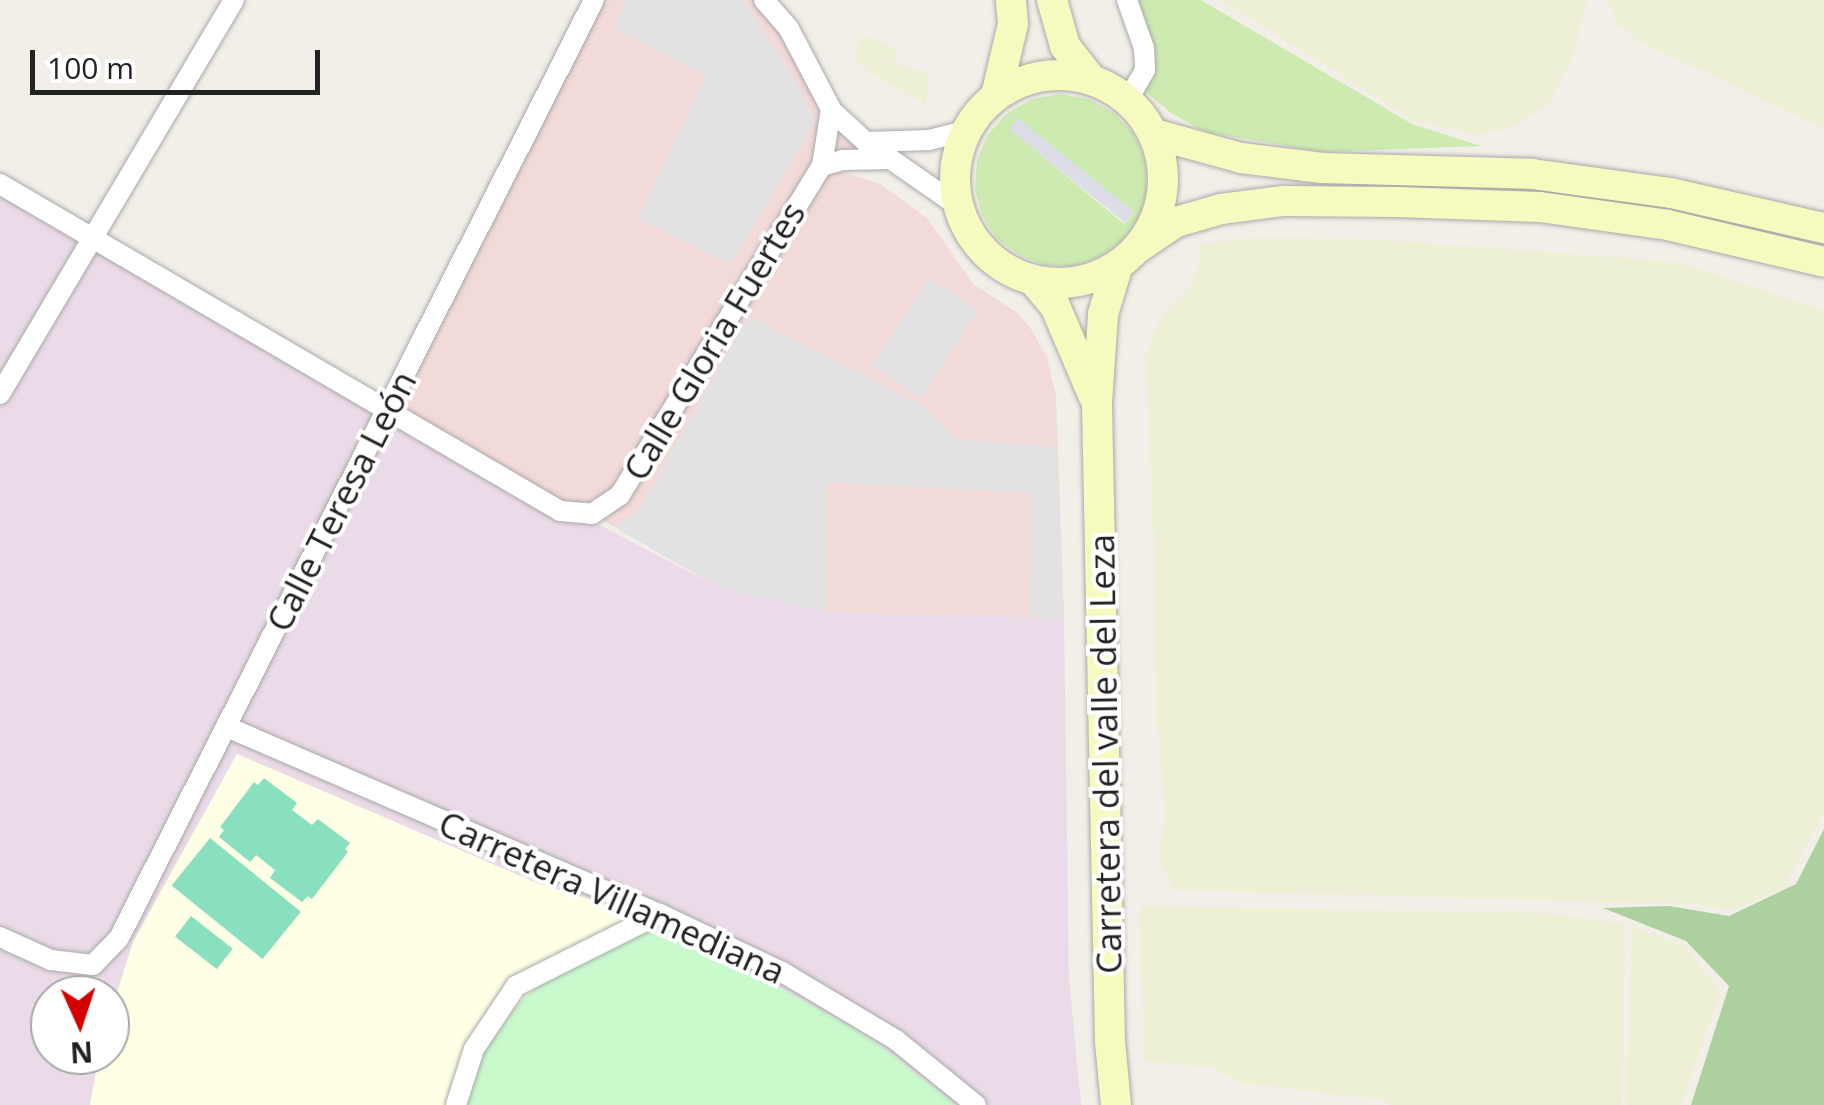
<!DOCTYPE html>
<meta charset="utf-8">
<style>
body{margin:0}
#map{position:relative;width:1824px;height:1105px;overflow:hidden;background:#f2efe9;font-family:"Open Sans",sans-serif}
div>[style]{position:absolute}
.commercial>*{inset:0;background:#f2dad9}
.industrial>*{inset:0;background:#ebdbe8}
.education>*{inset:0;background:#ffffe5}
.farmland>*{inset:0;background:#eef0d5}
.grass>*{inset:0;background:#cdebb0}
.forest>*{inset:0;background:#add19e}
.park>*{inset:0;background:#c8facc}
.pitch>*{inset:0;background:#88e0be;transform-origin:0 0}
.parking>*{inset:0;background:#e2e2e2;transform-origin:0 0}
.plaza>*{inset:0;background:#dddde8;transform-origin:0 0}
.roads{filter:drop-shadow(0 0 2px #a9a9a9) drop-shadow(0 0 2px #a9a9a9)}
.street>*{height:20px;margin:-10px;padding:0 10px;transform-origin:10px;border-radius:10px;background:#fff}
.secondary>*{height:30px;margin:-15px;padding:0 15px;transform-origin:15px;border-radius:15px;background:#f7fabf}
.secondary>.ring{margin:-15px;padding:0;box-sizing:content-box;background:none;border:30px solid #f7fabf;border-radius:50%}
span{translate:-50% -50%;white-space:nowrap;text-align:center;line-height:1.15;-webkit-text-stroke:8px #fff;paint-order:stroke}
.street-label{font-size:35px;color:#222}
.north{position:absolute;left:30px;top:975px;width:100px;height:100px;box-sizing:border-box;background:#fff;border:2px solid #a7a7a7;border-radius:50%;rotate:177deg;font-size:28px;font-weight:700;line-height:40px;text-align:center;color:#222}
.north::after{content:'';display:block;margin:auto;width:35px;height:45px;background:#d40000;clip-path:polygon(50% 0,100% 100%,50% 72%,0 100%)}
.scale{position:absolute;left:30px;top:50px;width:290px;height:45px;box-sizing:border-box;border:5px solid #222;border-top:0;padding-left:12px;font-size:30px;line-height:35px;white-space:nowrap;color:#222;-webkit-text-stroke:8px #fff;paint-order:stroke}
</style>
<div id="map">
<div class="commercial">
<i style="clip-path:polygon(594px 0,764px 0,866px 142px,824px 166px,880px 184px,927px 218px,973px 284px,1019px 314px,1031px 329px,1047px 357px,1056px 396px,1064px 618px,826px 612px,718px 587px,592px 514px,560px 511px,386px 413px)"></i>
</div>
<div class="industrial">
<i style="clip-path:polygon(0 187px,386px 413px,718px 587px,826px 612px,1064px 618px,1069px 977px,1081px 1105px,956px 1105px,872px 1039px,684px 933px,635px 912px,539px 884px,237px 754px,133px 942px,110px 1015px,110px 995px,50px 995px,50px 1055px,99px 1055px,90px 1105px,0 1105px)"></i>
</div>
<div class="education">
<i style="clip-path:polygon(237px 754px,539px 884px,635px 912px,638px 933px,667px 929px,684px 933px,872px 1039px,956px 1105px,90px 1105px,99px 1055px,110px 1055px,110px 1015px,133px 942px)"></i>
</div>
<div class="farmland">
<i style="clip-path:polygon(1220px 0,1587px 0,1572px 58px,1549px 103px,1514px 127px,1474px 135px,1415px 121px)"></i>
<i style="clip-path:polygon(1607px 0,1824px 0,1824px 129px,1639px 41px,1618px 25px)"></i>
<i style="clip-path:polygon(861px 35px,897px 48px,894px 64px,929px 73px,926px 106px,858px 64px,855px 56px)"></i>
<i style="clip-path:polygon(1259px 237px,1386px 240px,1679px 262px,1824px 310px,1824px 811px,1784px 888px,1733px 910px,1693px 904px,1174px 890px,1158px 860px,1165px 813px,1156px 711px,1155px 564px,1145px 355px,1161px 317px,1189px 288px,1199px 266px,1199px 244px)"></i>
<i style="clip-path:polygon(1139px 906px,1546px 913px,1625px 924px,1622px 1105px,1390px 1105px,1383px 1100px,1242px 1083px,1214px 1068px,1144px 1060px)"></i>
<i style="clip-path:polygon(1632px 927px,1685px 946px,1721px 992px,1681px 1105px,1626px 1105px)"></i>
</div>
<div class="grass">
<i style="clip-path:polygon(1122px 0,1201px 0,1412px 124px,1481px 146px,1323px 152px,1205px 132px,1171px 113px,1129px 78px,1140px 44px)"></i>
<i style="clip-path:polygon(evenodd,1060px 94px,1089px 99px,1114px 113px,1134px 134px,1145px 161px,1147px 190px,1139px 218px,1122px 241px,1099px 257px,1073px 266px,1045px 265px,1019px 255px,997px 239px,982px 215px,975px 189px,977px 161px,987px 136px,1006px 114px,1032px 99px,1060px 94px,1018px 119px,1132px 215px,1124px 224px,1010px 129px,1018px 119px)"></i>
</div>
<div class="forest">
<i style="clip-path:polygon(1824px 829px,1824px 1105px,1691px 1105px,1729px 986px,1686px 941px,1603px 908px,1669px 906px,1729px 916px,1796px 884px)"></i>
</div>
<div class="park">
<i style="clip-path:polygon(652px 928px,684px 933px,872px 1039px,956px 1105px,467px 1105px,467px 1084px,473px 1065px,521px 1000px,552px 975px)"></i>
</div>
<div class="pitch">
<i style="clip-path:polygon(264px 778px,297px 803px,292px 810px,312px 825px,318px 819px,350px 843px,345px 849px,348px 852px,312px 899px,308px 896px,302px 902px,270px 878px,275px 870px,256px 855px,250px 862px,219px 837px,224px 830px,220px 827px,254px 782px,258px 785px)"></i>
<i style="left:210px;top:838px;width:117px;height:61px;rotate:39deg"></i>
<i style="left:191px;top:916px;width:53px;height:26px;rotate:38deg"></i>
</div>
<div class="parking">
<i style="clip-path:polygon(626px 0,743px 0,800px 88px,815px 122px,731px 265px,638px 219px,706px 76px,615px 29px)"></i>
<i style="left:929px;top:278px;width:59px;height:105px;rotate:33deg"></i>
<i style="clip-path:polygon(749px 316px,925px 407px,957px 439px,1057px 447px,1064px 618px,1030px 618px,1031px 493px,827px 482px,826px 612px,718px 587px,615px 527px,639px 509px)"></i>
</div>
<div class="plaza">
<i style="left:1018px;top:118px;width:149px;height:14px;rotate:39deg"></i>
</div>
<div class="roads">
<div class="street">
<i style="left:764px;top:0;width:38px;rotate:49deg"></i>
<i style="left:789px;top:29px;width:93px;rotate:62.3deg"></i>
<i style="left:832px;top:111px;width:46px;rotate:42.4deg"></i>
<i style="left:866px;top:142px;width:112px;rotate:34.8deg"></i>
<i style="left:1127px;top:0;width:51px;rotate:70.5deg"></i>
<i style="left:1144px;top:48px;width:22px;rotate:87deg"></i>
<i style="left:1145px;top:70px;width:34px;rotate:120deg"></i>
<i style="left:831px;top:109px;width:58px;rotate:99deg"></i>
<i style="left:822px;top:166px;width:22px;rotate:-16deg"></i>
<i style="left:843px;top:160px;width:48px;rotate:-1.2deg"></i>
<i style="left:866px;top:142px;width:63px;rotate:-1.8deg"></i>
<i style="left:929px;top:140px;width:38px;rotate:-14deg"></i>
<i style="left:0;top:184px;width:648px;rotate:30.28deg"></i>
<i style="left:560px;top:511px;width:32px;rotate:5deg"></i>
<i style="left:592px;top:514px;width:34px;rotate:-34deg"></i>
<i style="left:620px;top:495px;width:386px;rotate:-58.5deg"></i>
<i style="left:0;top:394px;width:458px;rotate:-59.3deg"></i>
<i style="left:227px;top:727px;width:472px;rotate:23.4deg"></i>
<i style="left:660px;top:914px;width:135px;rotate:25.4deg"></i>
<i style="left:782px;top:972px;width:133px;rotate:30.8deg"></i>
<i style="left:896px;top:1040px;width:103px;rotate:39.1deg"></i>
<i style="left:0;top:937px;width:56px;rotate:24.3deg"></i>
<i style="left:51px;top:960px;width:42px;rotate:6.8deg"></i>
<i style="left:93px;top:965px;width:37px;rotate:-46deg"></i>
<i style="left:119px;top:938px;width:1051px;rotate:-63.14deg"></i>
<i style="left:456px;top:1105px;width:59px;rotate:-72.2deg"></i>
<i style="left:474px;top:1049px;width:76px;rotate:-56.3deg"></i>
<i style="left:516px;top:986px;width:161px;rotate:-26.6deg"></i>
</div>
<div class="secondary">
<i style="left:1052px;top:0;width:48px;rotate:74.2deg"></i>
<i style="left:1065px;top:46px;width:41px;rotate:52deg"></i>
<i class="ring" style="left:955px;top:75px;width:178px;height:178px"></i>
<i style="left:996px;top:96px;width:74px;rotate:-76.7deg"></i>
<i style="left:1013px;top:24px;width:24px;rotate:-95deg"></i>
<i style="left:1154px;top:134px;width:90px;rotate:15.4deg"></i>
<i style="left:1241px;top:158px;width:82px;rotate:7deg"></i>
<i style="left:1322px;top:168px;width:210px;rotate:1.6deg"></i>
<i style="left:1532px;top:174px;width:140px;rotate:7.8deg"></i>
<i style="left:1671px;top:193px;width:157px;rotate:12.9deg"></i>
<i style="left:1139px;top:247px;width:45px;rotate:-34deg"></i>
<i style="left:1176px;top:222px;width:47px;rotate:-16.1deg"></i>
<i style="left:1221px;top:209px;width:63px;rotate:-7.4deg"></i>
<i style="left:1283px;top:201px;width:114px;rotate:0.5deg"></i>
<i style="left:1397px;top:202px;width:143px;rotate:2deg"></i>
<i style="left:1540px;top:207px;width:129px;rotate:8deg"></i>
<i style="left:1668px;top:225px;width:160px;rotate:13.3deg"></i>
<i style="left:1034px;top:281px;width:33px;rotate:50deg"></i>
<i style="left:1055px;top:306px;width:99px;rotate:66.8deg"></i>
<i style="left:1116px;top:1105px;width:64px;rotate:-95.4deg"></i>
<i style="left:1110px;top:1041px;width:638px;rotate:-91.17deg"></i>
<i style="left:1097px;top:403px;width:89px;rotate:-86.1deg"></i>
<i style="left:1103px;top:314px;width:51px;rotate:-73deg"></i>
</div>
</div>
<div class="street-label">
<span style="left:714px;top:341px;rotate:-59deg">Calle Gloria Fuertes</span>
<span style="left:341px;top:501px;rotate:-63deg">Calle Teresa León</span>
<span style="left:1105px;top:754px;rotate:-91deg">Carretera del valle del Leza</span>
<span style="left:612px;top:897px;rotate:24deg">Carretera Villamediana</span>
</div>
<div class="north">N</div>
<div class="scale">100 m</div>
</div>
